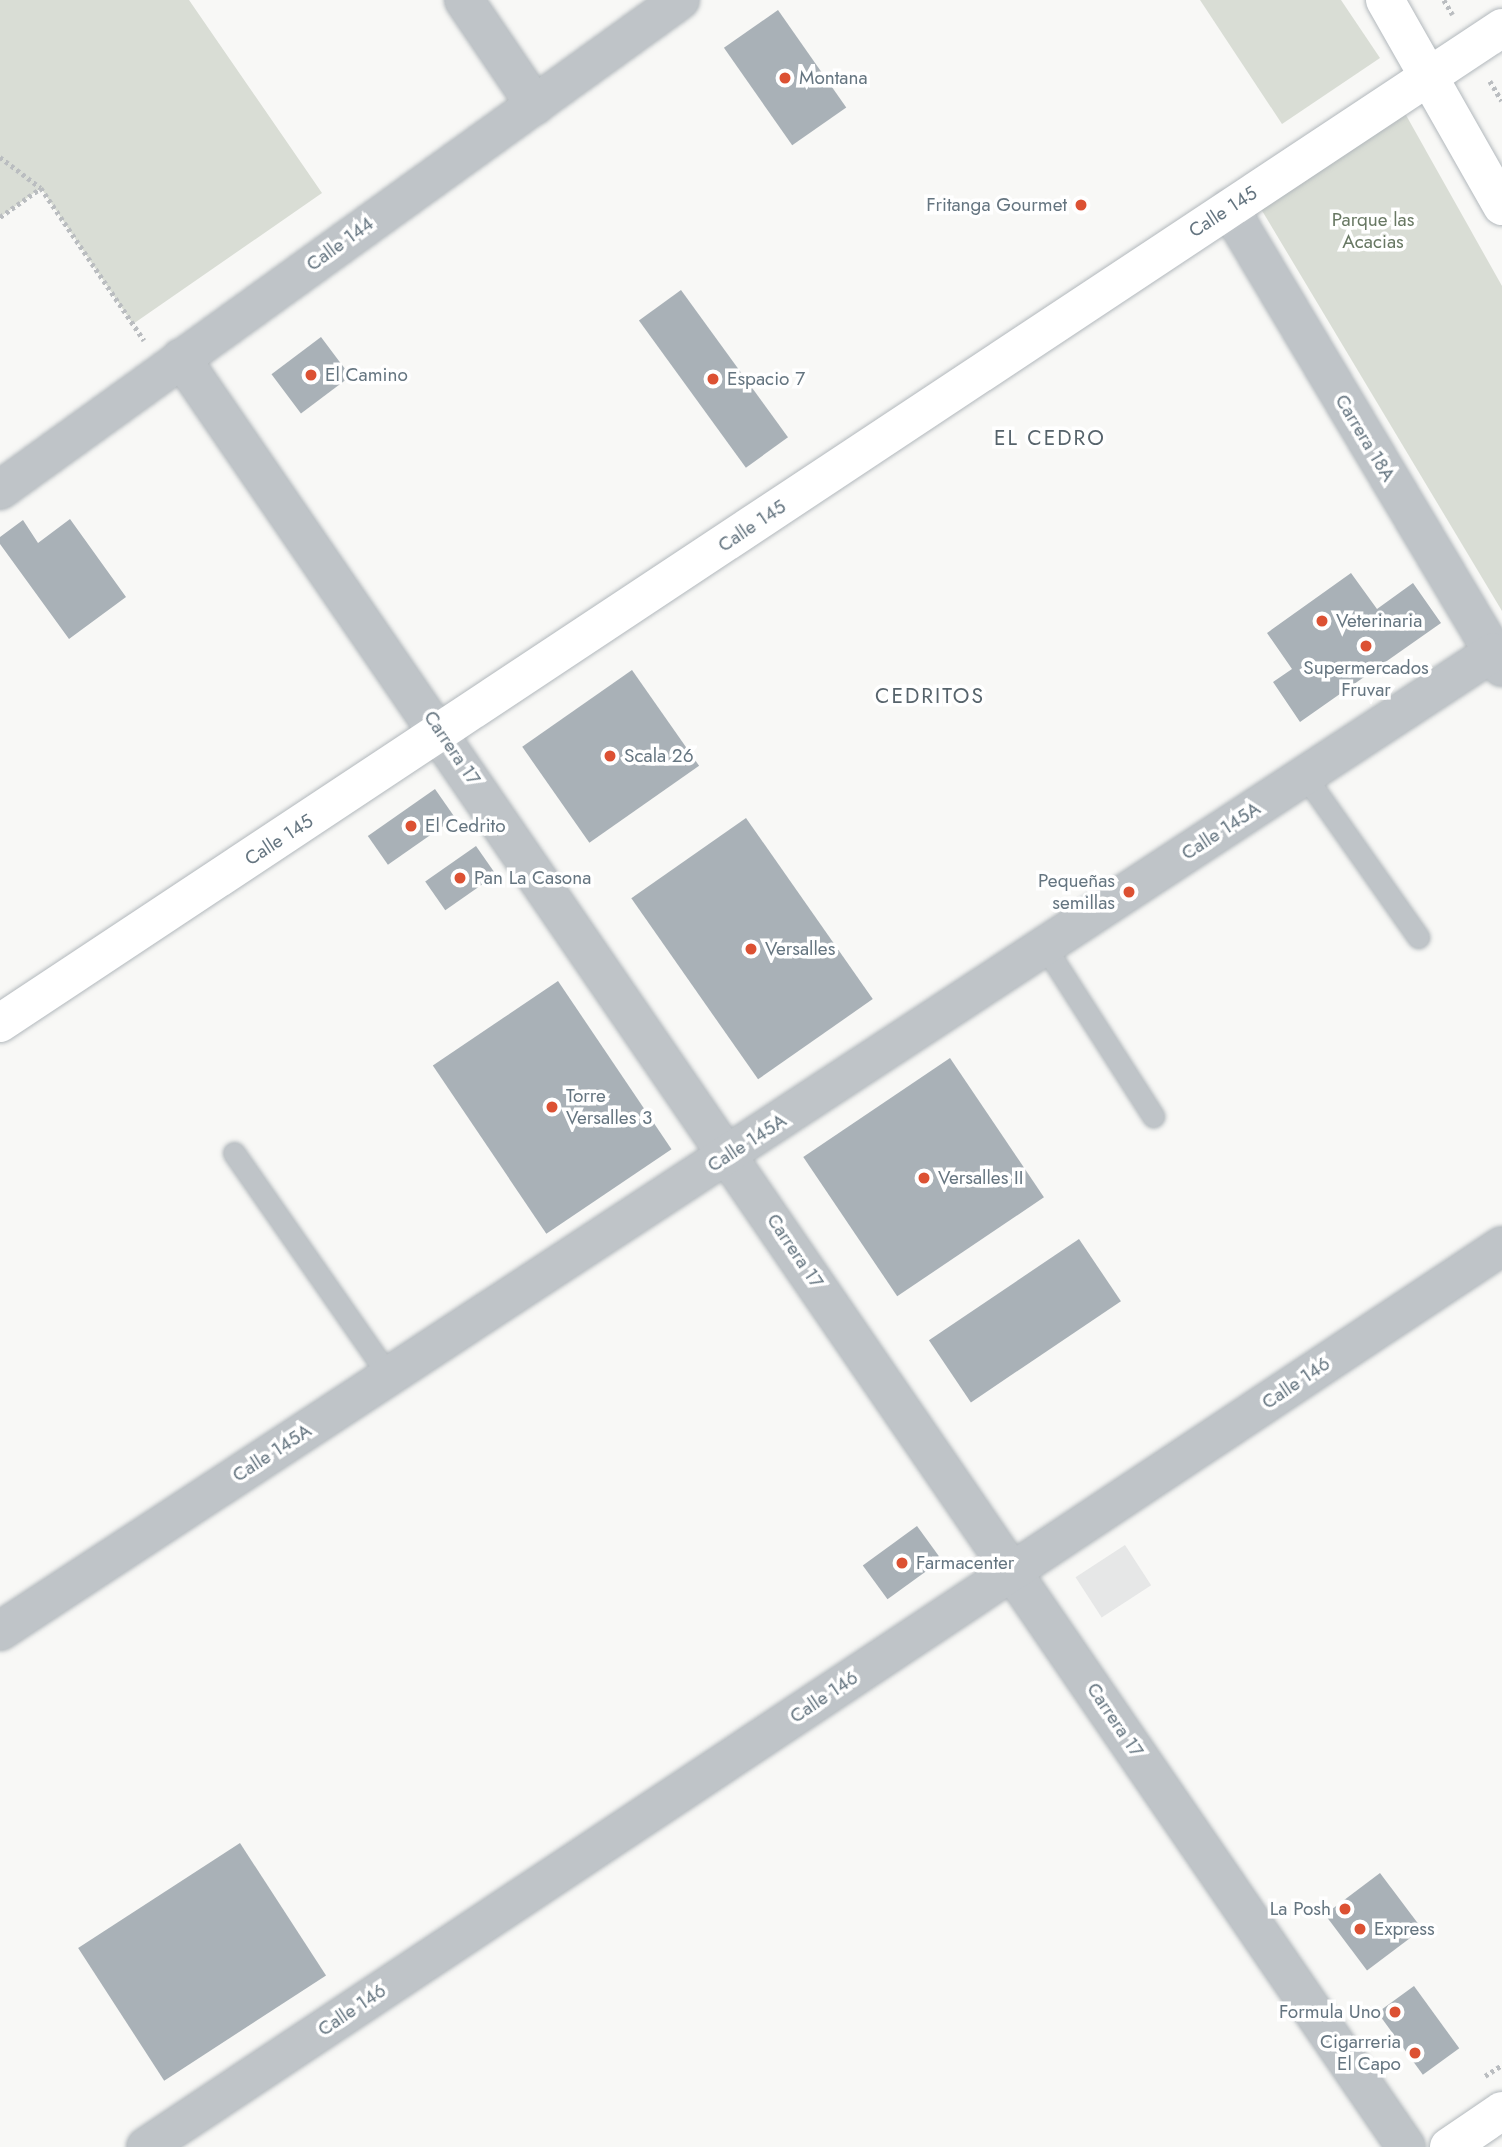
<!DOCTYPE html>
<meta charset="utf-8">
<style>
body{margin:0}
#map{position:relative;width:1502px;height:2147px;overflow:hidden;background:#f8f8f6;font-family:Jost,sans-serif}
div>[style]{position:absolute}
.built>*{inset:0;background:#e6e7e7;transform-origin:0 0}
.green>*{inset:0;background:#d9ddd5}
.building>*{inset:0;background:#a9b1b7;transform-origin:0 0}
.path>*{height:4.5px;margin-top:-2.25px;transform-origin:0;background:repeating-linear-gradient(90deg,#babdc0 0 3.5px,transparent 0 7px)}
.roads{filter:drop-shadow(0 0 2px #b2b8bc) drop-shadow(0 0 2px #b2b8bc)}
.lane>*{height:21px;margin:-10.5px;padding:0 10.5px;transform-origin:10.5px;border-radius:10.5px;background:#bfc4c8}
.street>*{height:38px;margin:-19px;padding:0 19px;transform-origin:19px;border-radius:19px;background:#bfc4c8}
.secondary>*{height:38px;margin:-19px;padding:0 19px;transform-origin:19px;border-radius:19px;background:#fff}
.dots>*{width:19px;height:19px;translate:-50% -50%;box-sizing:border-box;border:4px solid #fff;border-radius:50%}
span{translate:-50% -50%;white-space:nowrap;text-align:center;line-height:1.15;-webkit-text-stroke:7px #fff;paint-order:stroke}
.poi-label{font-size:19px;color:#657580}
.left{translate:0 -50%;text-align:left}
.right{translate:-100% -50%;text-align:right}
.street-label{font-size:19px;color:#657580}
.park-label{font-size:19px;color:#687863}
.neighbourhood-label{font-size:21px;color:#56636b;letter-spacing:2px}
</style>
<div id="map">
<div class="built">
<i style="left:1125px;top:1545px;width:48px;height:59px;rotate:57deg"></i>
</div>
<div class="green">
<i style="clip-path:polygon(0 0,189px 0,322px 193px,133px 324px,41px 188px,0 217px)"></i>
<i style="clip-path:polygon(1200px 0,1341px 0,1380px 58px,1282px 124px)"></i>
<i style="clip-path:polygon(1402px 108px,1502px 286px,1502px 611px,1258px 204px)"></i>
</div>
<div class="building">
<i style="left:778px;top:10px;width:119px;height:66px;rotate:55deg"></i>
<i style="left:681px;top:290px;width:182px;height:52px;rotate:54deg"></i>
<i style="left:321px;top:337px;width:49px;height:62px;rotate:53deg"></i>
<i style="clip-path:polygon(70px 519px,126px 597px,69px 639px,0 544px,0 537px,23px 520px,38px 543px)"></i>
<i style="clip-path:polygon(1351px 573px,1377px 609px,1413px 583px,1441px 623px,1300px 722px,1273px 682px,1292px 669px,1267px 633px)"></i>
<i style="left:632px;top:670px;width:117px;height:134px;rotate:55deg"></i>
<i style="left:435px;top:789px;width:35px;height:82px;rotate:55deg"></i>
<i style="left:746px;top:818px;width:221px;height:140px;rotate:55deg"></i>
<i style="left:476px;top:846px;width:35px;height:62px;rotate:55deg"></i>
<i style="left:558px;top:981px;width:203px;height:151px;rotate:56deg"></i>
<i style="left:950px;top:1058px;width:168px;height:177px;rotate:56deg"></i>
<i style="left:1079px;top:1239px;width:75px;height:181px;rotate:56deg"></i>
<i style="left:917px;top:1526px;width:42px;height:67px;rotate:54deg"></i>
<i style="left:240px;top:1843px;width:158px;height:193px;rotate:57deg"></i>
<i style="left:1380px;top:1873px;width:70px;height:69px;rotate:53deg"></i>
<i style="left:1414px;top:1986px;width:77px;height:45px;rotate:54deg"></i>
</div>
<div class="path">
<i style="left:1444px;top:0;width:17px;rotate:59deg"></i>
<i style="left:1490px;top:81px;width:23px;rotate:59deg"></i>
<i style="left:0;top:157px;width:51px;rotate:37.1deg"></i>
<i style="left:41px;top:188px;width:184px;rotate:55.9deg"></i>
<i style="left:0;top:217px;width:50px;rotate:-35.3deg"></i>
<i style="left:1485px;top:2076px;width:20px;rotate:-33deg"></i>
</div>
<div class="roads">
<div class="lane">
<i style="left:1305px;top:776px;width:197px;rotate:54.9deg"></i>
<i style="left:1045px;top:947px;width:201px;rotate:57.4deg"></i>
<i style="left:234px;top:1153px;width:272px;rotate:55.2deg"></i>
</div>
<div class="street">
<i style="left:464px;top:0;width:127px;rotate:55.9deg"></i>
<i style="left:1229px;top:208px;width:534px;rotate:59.26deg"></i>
<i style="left:181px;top:358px;width:2168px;rotate:55.6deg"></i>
<i style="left:0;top:490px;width:838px;rotate:-35.78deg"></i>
<i style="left:0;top:1631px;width:1785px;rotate:-33.25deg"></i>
<i style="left:146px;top:2147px;width:1628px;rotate:-33.6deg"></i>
</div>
<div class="secondary">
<i style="left:1385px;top:0;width:237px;rotate:60.4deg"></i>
<i style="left:0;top:1023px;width:1802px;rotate:-33.52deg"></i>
<i style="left:1449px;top:2147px;width:64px;rotate:-34.2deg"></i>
</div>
</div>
<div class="dots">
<i style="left:785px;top:78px;background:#dc5133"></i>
<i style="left:1081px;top:205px;background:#dc5133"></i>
<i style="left:311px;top:375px;background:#dc5133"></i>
<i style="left:713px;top:379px;background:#dc5133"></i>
<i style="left:1322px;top:621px;background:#dc5133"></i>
<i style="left:1366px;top:646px;background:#dc5133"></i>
<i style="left:610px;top:756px;background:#dc5133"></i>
<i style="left:411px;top:826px;background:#dc5133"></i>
<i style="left:460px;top:878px;background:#dc5133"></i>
<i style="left:1129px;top:892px;background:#dc5133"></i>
<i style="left:751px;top:949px;background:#dc5133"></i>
<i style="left:552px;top:1107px;background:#dc5133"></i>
<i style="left:924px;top:1178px;background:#dc5133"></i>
<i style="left:902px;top:1563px;background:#dc5133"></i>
<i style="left:1345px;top:1909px;background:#dc5133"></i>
<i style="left:1360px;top:1929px;background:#dc5133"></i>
<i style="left:1395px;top:2012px;background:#dc5133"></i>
<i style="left:1415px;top:2053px;background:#dc5133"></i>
</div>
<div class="poi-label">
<span class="left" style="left:799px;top:78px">Montana</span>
<span class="right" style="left:1067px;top:205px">Fritanga Gourmet</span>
<span class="left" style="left:325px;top:375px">El Camino</span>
<span class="left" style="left:727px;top:379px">Espacio 7</span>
<span class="left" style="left:1336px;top:621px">Veterinaria</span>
<span style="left:1366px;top:679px">Supermercados<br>Fruvar</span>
<span class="left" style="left:624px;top:756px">Scala 26</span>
<span class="left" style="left:425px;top:826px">El Cedrito</span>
<span class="left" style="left:474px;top:878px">Pan La Casona</span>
<span class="right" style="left:1115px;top:892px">Pequeñas<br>semillas</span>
<span class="left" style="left:765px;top:949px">Versalles</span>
<span class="left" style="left:566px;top:1107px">Torre<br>Versalles 3</span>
<span class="left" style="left:938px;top:1178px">Versalles II</span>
<span class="left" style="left:916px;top:1563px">Farmacenter</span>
<span class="right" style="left:1331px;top:1909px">La Posh</span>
<span class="left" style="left:1374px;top:1929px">Express</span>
<span class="right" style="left:1381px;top:2012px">Formula Uno</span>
<span class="right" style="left:1401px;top:2053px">Cigarreria<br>El Capo</span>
</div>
<div class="street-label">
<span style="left:1223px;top:212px;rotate:-33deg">Calle 145</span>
<span style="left:340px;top:244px;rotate:-36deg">Calle 144</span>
<span style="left:1365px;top:438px;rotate:59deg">Carrera 18A</span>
<span style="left:752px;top:526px;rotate:-34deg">Calle 145</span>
<span style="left:452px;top:748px;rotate:56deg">Carrera 17</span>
<span style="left:1221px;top:831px;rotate:-33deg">Calle 145A</span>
<span style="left:279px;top:840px;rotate:-33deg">Calle 145</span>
<span style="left:747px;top:1143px;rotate:-33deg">Calle 145A</span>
<span style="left:795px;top:1251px;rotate:56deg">Carrera 17</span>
<span style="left:1296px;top:1383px;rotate:-34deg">Calle 146</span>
<span style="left:272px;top:1453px;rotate:-33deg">Calle 145A</span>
<span style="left:824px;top:1697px;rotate:-34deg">Calle 146</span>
<span style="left:1115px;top:1720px;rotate:56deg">Carrera 17</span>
<span style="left:352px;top:2010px;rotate:-34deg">Calle 146</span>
</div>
<div class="park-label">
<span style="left:1373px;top:231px">Parque las<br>Acacias</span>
</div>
<div class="neighbourhood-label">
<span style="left:1050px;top:438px">EL CEDRO</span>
<span style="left:930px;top:696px">CEDRITOS</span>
</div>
</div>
